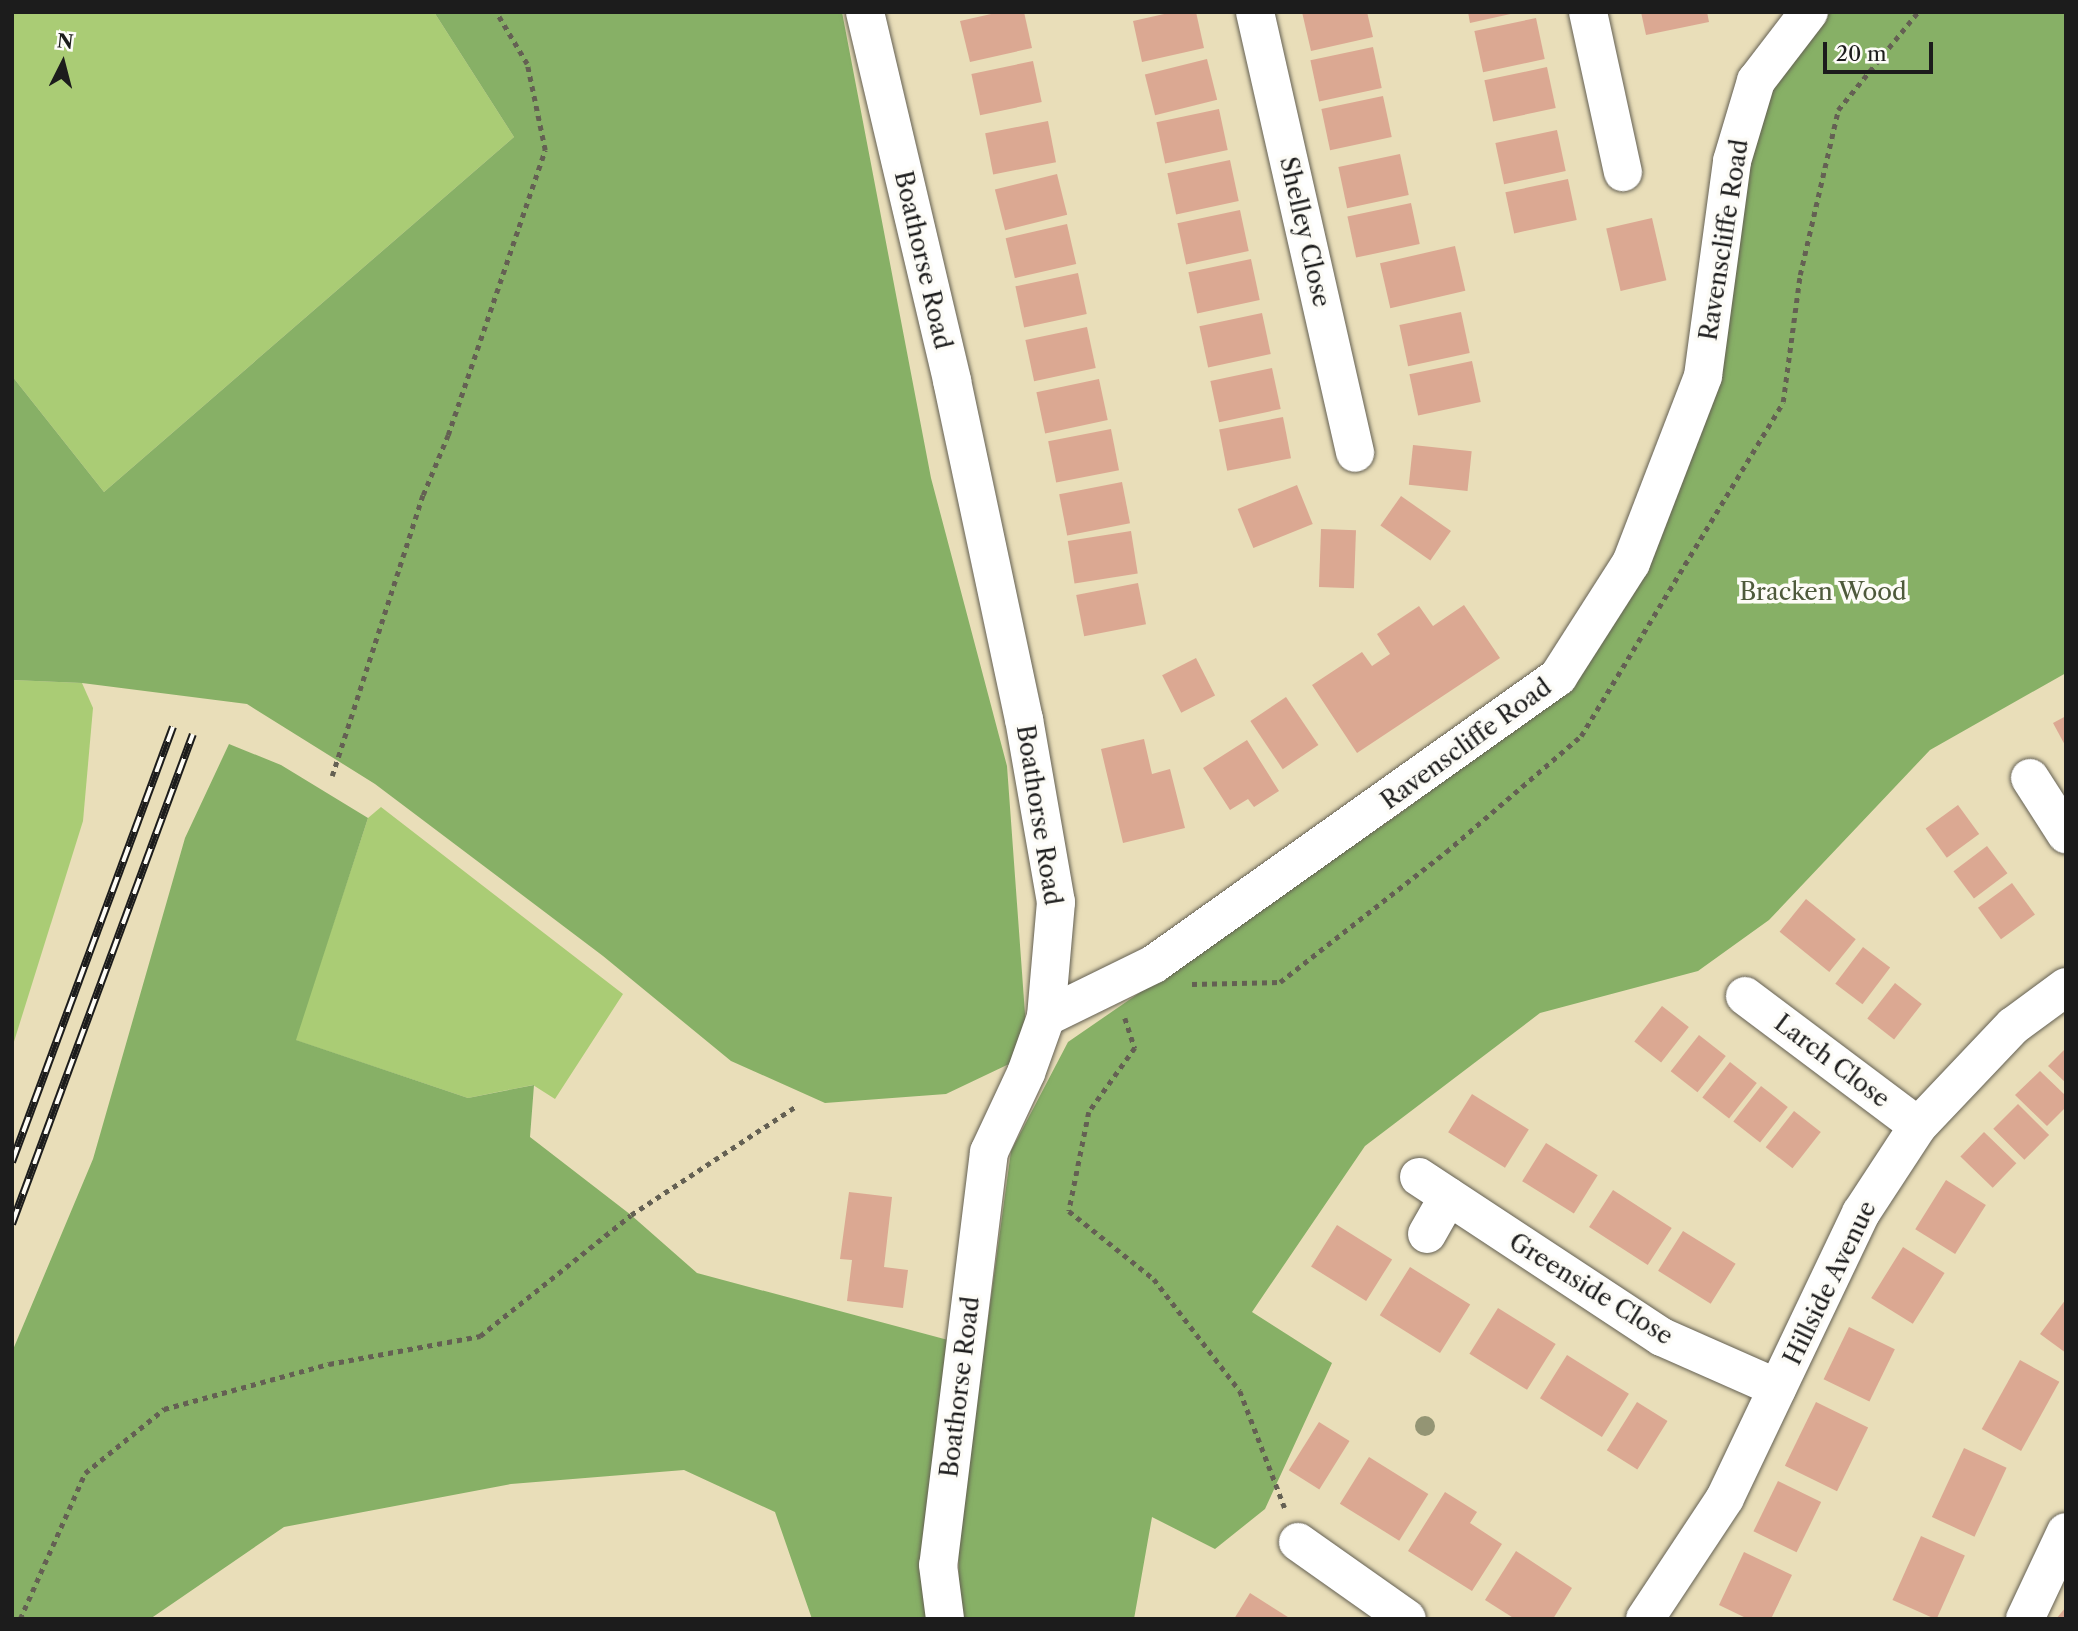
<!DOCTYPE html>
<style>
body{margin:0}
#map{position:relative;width:2078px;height:1631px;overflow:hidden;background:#e9deb9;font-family:"Libre Caslon Text",serif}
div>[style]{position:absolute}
.green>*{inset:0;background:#aacc75}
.forest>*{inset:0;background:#87b066}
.building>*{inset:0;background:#dba892;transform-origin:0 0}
.path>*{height:4.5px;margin-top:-2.25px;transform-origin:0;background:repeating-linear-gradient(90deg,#646053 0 5px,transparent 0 10px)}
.roads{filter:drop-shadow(0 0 2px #646053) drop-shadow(0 0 2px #646053)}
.street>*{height:38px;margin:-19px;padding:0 19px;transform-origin:19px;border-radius:19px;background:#fff}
.secondary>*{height:38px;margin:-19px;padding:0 19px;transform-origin:19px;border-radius:19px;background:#fff}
.rail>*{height:8px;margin-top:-4px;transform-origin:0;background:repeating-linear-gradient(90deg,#fdfcf7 0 16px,#1c1c1c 0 32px);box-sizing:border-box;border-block:2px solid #1c1c1c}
.trees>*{width:20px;height:20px;margin:-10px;border-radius:50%;background:#949574}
span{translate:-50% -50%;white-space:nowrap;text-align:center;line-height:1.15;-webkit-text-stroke:7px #fdfcf7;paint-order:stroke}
.street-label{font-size:24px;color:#1c1c1c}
.park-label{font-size:24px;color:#4e5a3b}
.frame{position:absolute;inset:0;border:14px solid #1c1c1c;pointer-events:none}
.north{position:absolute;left:28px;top:28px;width:70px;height:70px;-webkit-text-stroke:5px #fdfcf7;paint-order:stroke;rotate:6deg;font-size:19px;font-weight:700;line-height:28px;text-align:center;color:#1c1c1c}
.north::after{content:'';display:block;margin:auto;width:24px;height:32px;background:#1c1c1c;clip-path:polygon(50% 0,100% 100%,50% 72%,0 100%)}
.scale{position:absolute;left:1823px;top:42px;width:110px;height:32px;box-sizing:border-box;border:4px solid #1c1c1c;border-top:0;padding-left:9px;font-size:21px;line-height:24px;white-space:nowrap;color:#1c1c1c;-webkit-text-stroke:5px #fdfcf7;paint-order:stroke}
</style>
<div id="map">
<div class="green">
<i style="clip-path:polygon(12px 12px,434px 12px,514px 137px,104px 492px,12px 376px)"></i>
<i style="clip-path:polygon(12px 680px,82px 683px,93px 708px,83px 821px,12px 1048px)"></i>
<i style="clip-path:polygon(381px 807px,623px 994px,555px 1099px,533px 1085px,468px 1098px,295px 1040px,368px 818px)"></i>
</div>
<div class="forest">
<i style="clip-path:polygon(434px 12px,842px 12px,931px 478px,1007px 766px,1028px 1055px,946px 1094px,825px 1103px,731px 1061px,603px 956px,375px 784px,247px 704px,82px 683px,12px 680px,12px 376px,104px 492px,514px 137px)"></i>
<i style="clip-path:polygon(1823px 12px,2066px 12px,2066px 673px,1930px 750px,1769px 920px,1698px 971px,1540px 1013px,1365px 1146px,1252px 1312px,1332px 1363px,1265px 1509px,1215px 1549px,1152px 1517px,1134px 1619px,960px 1619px,958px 1539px,1011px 1151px,1068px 1042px,1399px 814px,1571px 686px,1703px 376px,1732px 161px,1770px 83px)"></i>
<i style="clip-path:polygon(229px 744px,281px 765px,368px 818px,296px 1040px,468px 1098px,534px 1085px,530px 1137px,631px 1215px,697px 1273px,948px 1340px,932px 1619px,812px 1619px,775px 1512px,684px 1470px,511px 1484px,284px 1527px,150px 1619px,12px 1619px,12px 1352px,93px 1159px,185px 838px)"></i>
</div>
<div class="building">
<i style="clip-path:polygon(1000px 12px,1024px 12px,1032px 48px,970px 62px,960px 21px)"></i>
<i style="clip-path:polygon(1173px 12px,1196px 12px,1204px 48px,1142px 62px,1133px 21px)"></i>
<i style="clip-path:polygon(1302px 12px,1367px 12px,1373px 37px,1311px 51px)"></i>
<i style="clip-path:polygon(1468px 12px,1515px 12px,1515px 13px,1470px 23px)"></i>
<i style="clip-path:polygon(1641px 12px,1707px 12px,1709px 22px,1646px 35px)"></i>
<i style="left:1536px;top:18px;width:42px;height:63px;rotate:78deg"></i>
<i style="left:1373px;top:47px;width:42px;height:64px;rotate:78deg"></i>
<i style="left:1207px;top:59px;width:42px;height:64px;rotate:76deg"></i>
<i style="left:1033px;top:61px;width:42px;height:63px;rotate:78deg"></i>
<i style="left:1547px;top:67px;width:42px;height:64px;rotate:78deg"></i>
<i style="left:1383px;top:96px;width:42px;height:63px;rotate:78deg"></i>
<i style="left:1219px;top:109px;width:42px;height:64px;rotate:78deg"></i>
<i style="left:1048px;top:121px;width:42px;height:64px;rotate:79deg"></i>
<i style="left:1557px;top:130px;width:42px;height:63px;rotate:78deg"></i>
<i style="left:1400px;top:154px;width:42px;height:63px;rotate:78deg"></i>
<i style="left:1230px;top:160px;width:42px;height:64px;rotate:78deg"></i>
<i style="left:1057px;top:174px;width:42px;height:64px;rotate:76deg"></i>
<i style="left:1568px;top:179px;width:42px;height:64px;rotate:78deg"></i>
<i style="left:1411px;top:203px;width:42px;height:65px;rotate:78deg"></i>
<i style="left:1240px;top:210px;width:42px;height:64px;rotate:78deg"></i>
<i style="left:1652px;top:218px;width:64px;height:47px;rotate:77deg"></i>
<i style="left:1067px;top:224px;width:41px;height:63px;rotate:77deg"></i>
<i style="left:1455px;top:246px;width:46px;height:77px;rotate:77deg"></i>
<i style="left:1251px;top:259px;width:42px;height:64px;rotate:78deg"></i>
<i style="left:1078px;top:273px;width:42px;height:64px;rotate:78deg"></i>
<i style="left:1461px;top:312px;width:42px;height:63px;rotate:78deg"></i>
<i style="left:1262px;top:313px;width:42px;height:64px;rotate:78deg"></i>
<i style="left:1087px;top:327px;width:42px;height:63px;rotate:78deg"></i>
<i style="left:1472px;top:361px;width:42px;height:64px;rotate:78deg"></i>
<i style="left:1272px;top:368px;width:42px;height:63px;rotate:78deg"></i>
<i style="left:1099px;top:379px;width:42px;height:64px;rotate:78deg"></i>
<i style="left:1283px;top:417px;width:42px;height:65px;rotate:79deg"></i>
<i style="left:1111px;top:429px;width:42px;height:64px;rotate:79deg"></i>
<i style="left:1413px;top:445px;width:59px;height:40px;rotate:6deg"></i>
<i style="left:1122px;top:482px;width:42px;height:64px;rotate:79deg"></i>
<i style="left:1297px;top:485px;width:42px;height:64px;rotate:68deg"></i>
<i style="left:1401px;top:496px;width:61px;height:36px;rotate:35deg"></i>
<i style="left:1321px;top:529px;width:35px;height:58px;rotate:2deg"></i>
<i style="left:1131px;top:531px;width:43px;height:64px;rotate:81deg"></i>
<i style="left:1138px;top:583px;width:42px;height:63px;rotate:79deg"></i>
<i style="clip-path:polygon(1464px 605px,1500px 658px,1357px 753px,1312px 685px,1362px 652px,1372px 666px,1390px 654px,1377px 634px,1419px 606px,1433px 626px)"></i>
<i style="left:1196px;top:658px;width:42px;height:38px;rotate:63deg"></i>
<i style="left:1286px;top:697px;width:58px;height:43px;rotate:56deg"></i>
<i style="clip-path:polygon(2066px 716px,2066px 747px,2053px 723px)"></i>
<i style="clip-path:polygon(1144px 739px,1152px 774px,1170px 769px,1185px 828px,1123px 843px,1101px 749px)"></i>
<i style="clip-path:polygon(1247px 740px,1279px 791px,1254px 807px,1248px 799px,1230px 810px,1203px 768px)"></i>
<i style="left:1958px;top:805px;width:36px;height:40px;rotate:54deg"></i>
<i style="left:1987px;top:846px;width:34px;height:42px;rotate:53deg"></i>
<i style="left:2012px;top:883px;width:39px;height:42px;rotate:54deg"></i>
<i style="left:1806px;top:899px;width:64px;height:42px;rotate:39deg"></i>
<i style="left:1863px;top:947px;width:34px;height:46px;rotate:37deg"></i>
<i style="left:1895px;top:983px;width:34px;height:45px;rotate:38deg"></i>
<i style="left:1662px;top:1006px;width:34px;height:45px;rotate:38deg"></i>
<i style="left:1699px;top:1035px;width:34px;height:46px;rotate:38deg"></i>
<i style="clip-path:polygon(2066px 1048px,2066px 1083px,2048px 1066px)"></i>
<i style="left:1730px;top:1062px;width:34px;height:45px;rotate:38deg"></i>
<i style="clip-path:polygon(2040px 1071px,2066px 1096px,2066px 1107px,2047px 1126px,2015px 1095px)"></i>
<i style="left:1761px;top:1086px;width:34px;height:45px;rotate:38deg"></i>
<i style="left:1472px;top:1094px;width:67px;height:45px;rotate:32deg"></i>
<i style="left:2018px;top:1104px;width:44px;height:35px;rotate:45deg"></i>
<i style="left:1794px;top:1111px;width:34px;height:46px;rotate:38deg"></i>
<i style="left:1984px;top:1132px;width:45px;height:34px;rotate:44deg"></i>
<i style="left:1546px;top:1143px;width:61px;height:45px;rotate:32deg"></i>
<i style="left:1946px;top:1180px;width:47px;height:58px;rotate:32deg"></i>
<i style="left:1613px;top:1190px;width:70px;height:44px;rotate:33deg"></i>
<i style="clip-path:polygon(849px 1192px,892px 1197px,884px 1267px,908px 1270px,903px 1308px,847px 1301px,852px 1260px,840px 1259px)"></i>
<i style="left:1337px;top:1225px;width:65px;height:49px;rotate:32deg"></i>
<i style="left:1683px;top:1231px;width:62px;height:47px;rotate:32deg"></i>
<i style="left:1903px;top:1247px;width:49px;height:60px;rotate:32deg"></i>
<i style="left:1410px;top:1267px;width:71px;height:57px;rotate:32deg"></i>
<i style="clip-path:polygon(2066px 1299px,2066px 1353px,2040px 1334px)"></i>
<i style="left:1498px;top:1308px;width:68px;height:54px;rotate:32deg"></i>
<i style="left:1849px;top:1327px;width:51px;height:58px;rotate:26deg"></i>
<i style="left:1567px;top:1355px;width:73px;height:51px;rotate:32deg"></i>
<i style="left:2020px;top:1360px;width:45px;height:79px;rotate:29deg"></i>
<i style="left:1637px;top:1402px;width:36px;height:57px;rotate:32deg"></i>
<i style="left:1816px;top:1402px;width:58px;height:71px;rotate:26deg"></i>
<i style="left:1319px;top:1422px;width:36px;height:57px;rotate:32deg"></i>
<i style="left:1964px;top:1448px;width:47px;height:76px;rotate:25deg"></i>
<i style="left:1369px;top:1457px;width:70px;height:55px;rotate:32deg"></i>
<i style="left:1778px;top:1481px;width:48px;height:56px;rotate:26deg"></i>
<i style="clip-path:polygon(1445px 1492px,1477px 1512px,1470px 1523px,1502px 1544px,1472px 1591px,1408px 1551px)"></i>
<i style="left:1921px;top:1536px;width:48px;height:70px;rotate:24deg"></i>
<i style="clip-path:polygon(1516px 1551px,1572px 1588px,1553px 1619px,1515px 1619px,1485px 1600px)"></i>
<i style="clip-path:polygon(1744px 1552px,1792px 1575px,1771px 1619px,1748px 1619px,1719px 1605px)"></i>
<i style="clip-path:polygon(1250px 1593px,1291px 1619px,1234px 1619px)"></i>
<i style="clip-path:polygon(2066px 1607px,2066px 1619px,2056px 1619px)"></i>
</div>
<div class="path">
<i style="left:332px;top:776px;width:295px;rotate:-72.1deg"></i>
<i style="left:423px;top:495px;width:65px;rotate:-67.4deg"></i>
<i style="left:448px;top:435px;width:301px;rotate:-71.2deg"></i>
<i style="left:545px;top:150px;width:88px;rotate:-101.8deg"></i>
<i style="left:527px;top:64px;width:61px;rotate:-120.8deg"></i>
<i style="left:1192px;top:984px;width:88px;rotate:-1.3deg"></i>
<i style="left:1280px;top:982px;width:211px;rotate:-38.1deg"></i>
<i style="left:1446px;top:852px;width:178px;rotate:-40.7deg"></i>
<i style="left:1581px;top:736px;width:390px;rotate:-58.8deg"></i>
<i style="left:1783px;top:402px;width:128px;rotate:-82.4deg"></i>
<i style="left:1800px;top:275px;width:169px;rotate:-77deg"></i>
<i style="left:1838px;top:110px;width:127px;rotate:-50.8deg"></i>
<i style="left:1125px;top:1018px;width:32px;rotate:72deg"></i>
<i style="left:1135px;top:1048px;width:79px;rotate:125.7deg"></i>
<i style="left:1089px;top:1112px;width:101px;rotate:101.4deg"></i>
<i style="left:1069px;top:1211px;width:109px;rotate:38.7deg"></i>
<i style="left:1154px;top:1279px;width:141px;rotate:52.5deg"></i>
<i style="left:1240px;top:1391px;width:125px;rotate:69deg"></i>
<i style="left:20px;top:1619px;width:160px;rotate:-66deg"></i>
<i style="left:85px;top:1473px;width:102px;rotate:-39deg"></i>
<i style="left:164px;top:1409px;width:171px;rotate:-15.3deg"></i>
<i style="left:329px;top:1364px;width:154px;rotate:-10.5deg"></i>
<i style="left:480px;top:1336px;width:193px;rotate:-38.7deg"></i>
<i style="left:631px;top:1215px;width:198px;rotate:-33.4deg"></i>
</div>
<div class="roads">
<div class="street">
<i style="left:1255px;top:12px;width:452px;rotate:77.2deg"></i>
<i style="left:1588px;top:12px;width:164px;rotate:77.7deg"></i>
<i style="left:2030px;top:778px;width:67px;rotate:57.3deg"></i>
<i style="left:1745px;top:996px;width:216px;rotate:36.9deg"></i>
<i style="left:1419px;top:1177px;width:291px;rotate:33.4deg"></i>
<i style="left:1662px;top:1337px;width:126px;rotate:23.9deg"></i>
<i style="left:1427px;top:1234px;width:43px;rotate:-60.4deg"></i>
<i style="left:1298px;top:1542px;width:133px;rotate:35.2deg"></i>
<i style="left:1645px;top:1619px;width:145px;rotate:-56.5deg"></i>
<i style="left:1725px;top:1498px;width:316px;rotate:-64.5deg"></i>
<i style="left:1861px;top:1213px;width:104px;rotate:-56.8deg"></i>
<i style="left:1918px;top:1126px;width:138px;rotate:-46.5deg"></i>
<i style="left:2013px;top:1026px;width:66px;rotate:-36.3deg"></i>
<i style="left:2025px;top:1619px;width:96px;rotate:-64.8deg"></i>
</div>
<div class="secondary">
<i style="left:865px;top:12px;width:379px;rotate:76.7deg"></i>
<i style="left:952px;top:381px;width:346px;rotate:78deg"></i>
<i style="left:1024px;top:719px;width:186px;rotate:80.1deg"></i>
<i style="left:1056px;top:902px;width:115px;rotate:95deg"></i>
<i style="left:1046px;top:1017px;width:59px;rotate:109.7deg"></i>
<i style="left:1026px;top:1073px;width:87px;rotate:115.1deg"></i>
<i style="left:989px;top:1152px;width:416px;rotate:97deg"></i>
<i style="left:938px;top:1565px;width:54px;rotate:82.6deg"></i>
<i style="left:1046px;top:1017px;width:120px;rotate:-26.1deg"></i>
<i style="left:1154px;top:964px;width:496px;rotate:-35.4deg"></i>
<i style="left:1558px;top:677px;width:135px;rotate:-57.4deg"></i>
<i style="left:1631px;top:563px;width:200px;rotate:-68.9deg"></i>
<i style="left:1703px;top:376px;width:217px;rotate:-82.3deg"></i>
<i style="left:1732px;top:161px;width:84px;rotate:-73.3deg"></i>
<i style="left:1756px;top:81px;width:87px;rotate:-52.5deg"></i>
</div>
</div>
<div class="rail">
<i style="left:12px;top:1162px;width:464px;rotate:-69.7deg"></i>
<i style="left:12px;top:1224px;width:522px;rotate:-69.73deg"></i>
</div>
<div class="trees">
<i style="left:1425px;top:1426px"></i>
</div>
<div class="street-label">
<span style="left:1305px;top:232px;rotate:77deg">Shelley Close</span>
<span style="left:1724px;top:240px;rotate:-81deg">Ravenscliffe Road</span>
<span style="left:923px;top:260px;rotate:77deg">Boathorse Road</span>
<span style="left:1466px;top:744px;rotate:-36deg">Ravenscliffe Road</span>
<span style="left:1039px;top:815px;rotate:81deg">Boathorse Road</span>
<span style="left:1832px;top:1061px;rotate:37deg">Larch Close</span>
<span style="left:1830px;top:1283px;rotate:-64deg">Hillside Avenue</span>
<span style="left:1591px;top:1289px;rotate:32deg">Greenside Close</span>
<span style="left:960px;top:1387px;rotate:-83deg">Boathorse Road</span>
</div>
<div class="park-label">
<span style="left:1823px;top:592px">Bracken Wood</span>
</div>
<div class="frame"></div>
<div class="north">N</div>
<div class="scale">20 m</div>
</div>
